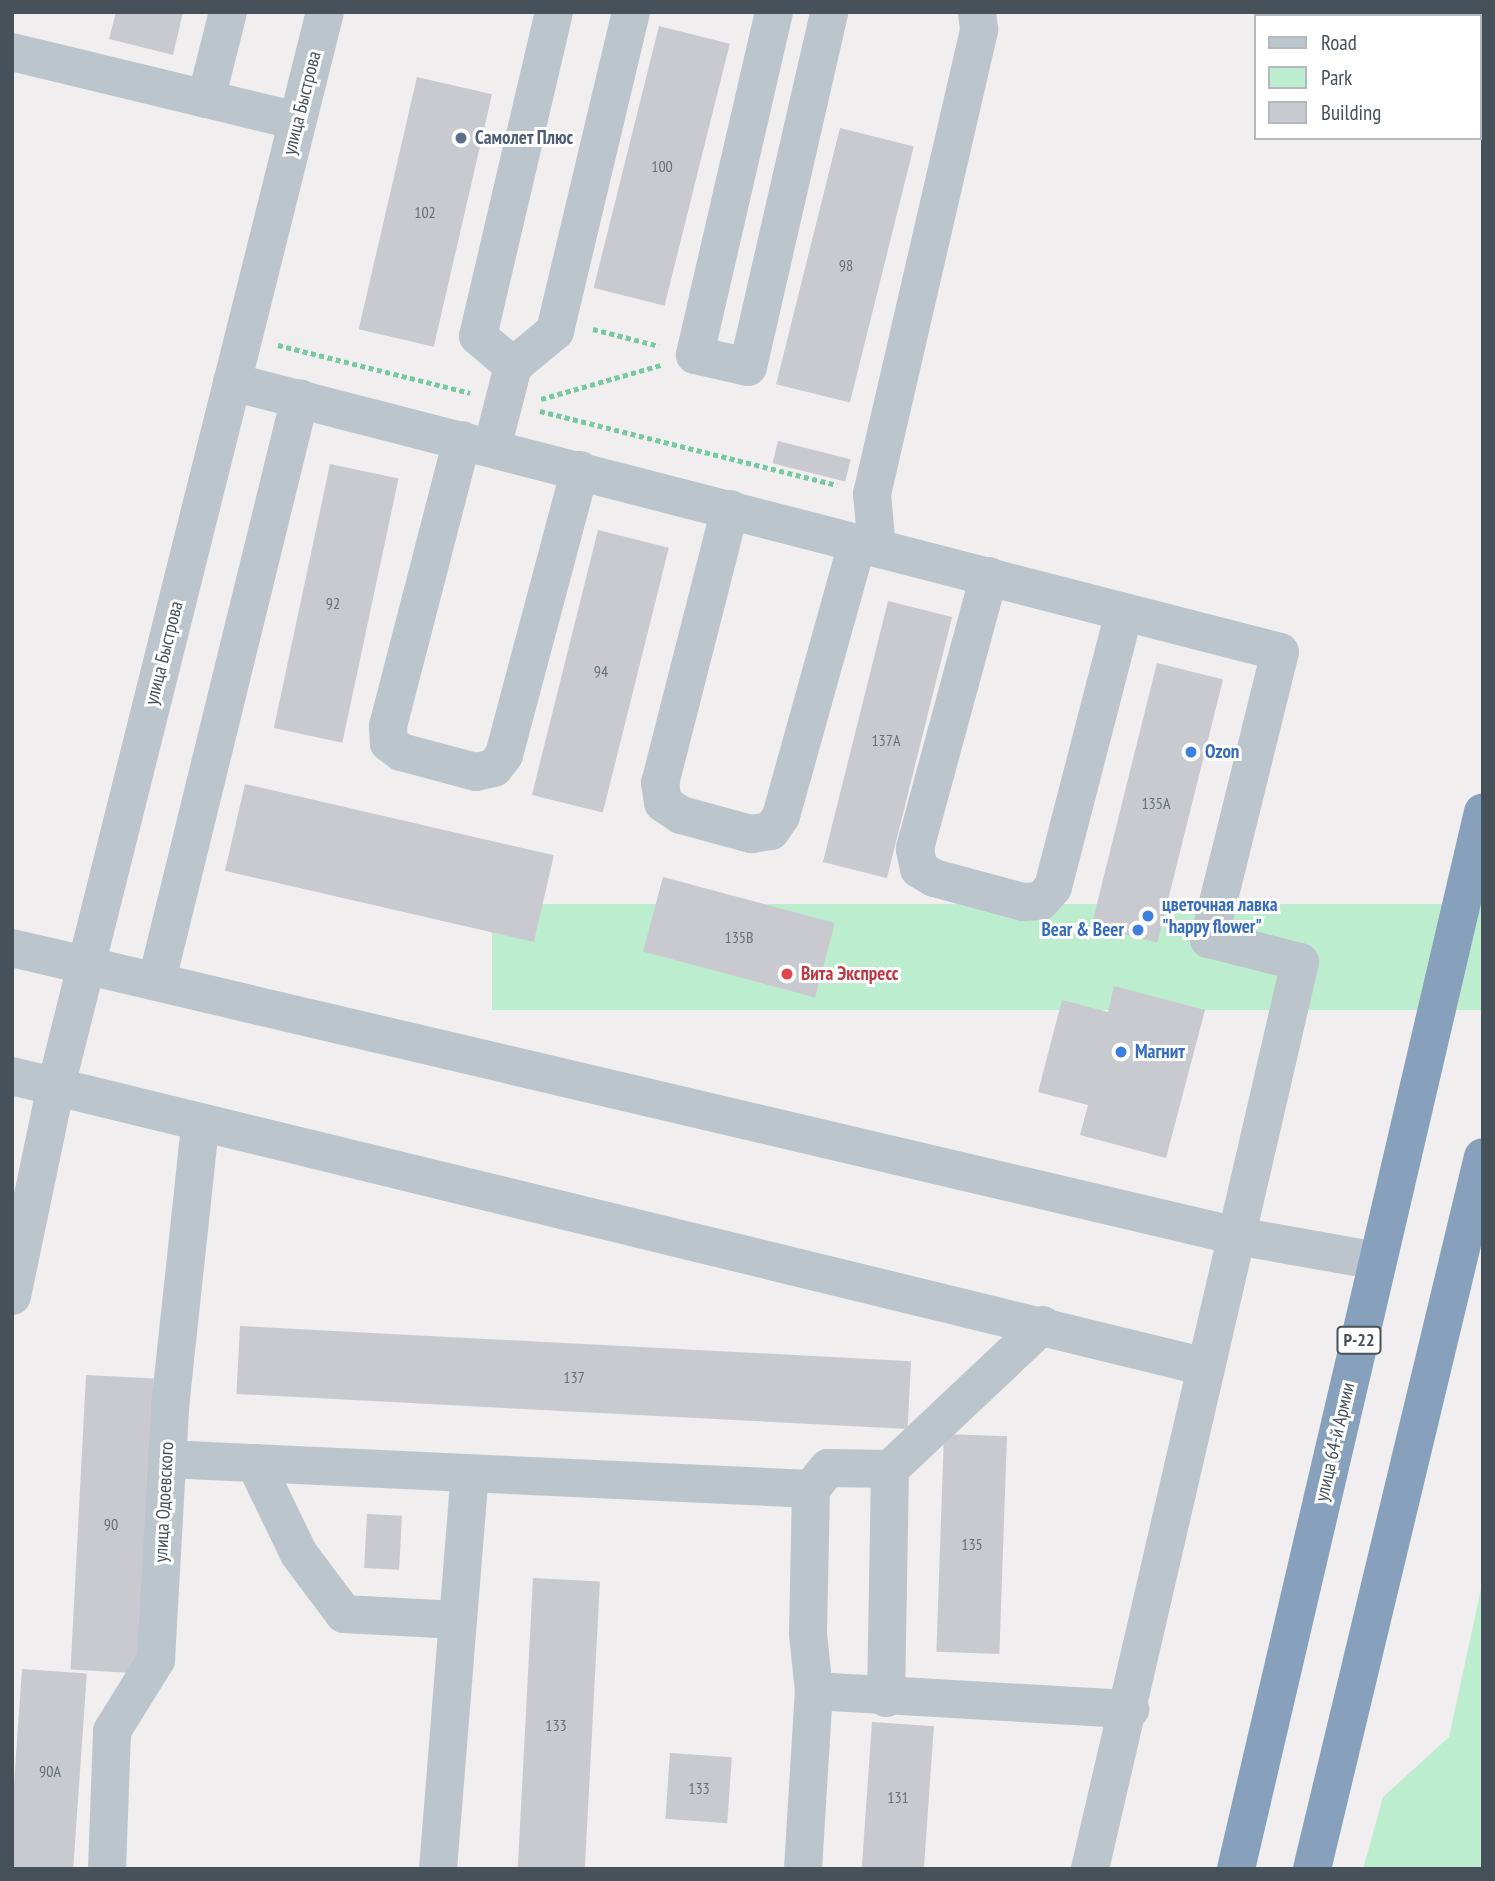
<!DOCTYPE html>
<meta charset="utf-8">
<style>
body{margin:0}
#map{position:relative;width:1495px;height:1881px;overflow:hidden;background:#f0eeee;font-family:"PT Sans Narrow",sans-serif}
div>[style]{position:absolute}
.green>*{inset:0;background:#bdedcf;transform-origin:0 0}
.building>*{inset:0;background:#c8cad0;transform-origin:0 0}
.path>*{height:4.5px;margin-top:-2.25px;transform-origin:0;background:repeating-linear-gradient(90deg,#77c9a0 0 5px,transparent 0 8.5px)}
.minor>*{height:38px;margin:-19px;padding:0 19px;transform-origin:19px;border-radius:19px;background:#bcc5cc}
.highway>*{height:38px;margin:-19px;padding:0 19px;transform-origin:19px;border-radius:19px;background:#87a0bb}
.dots>*{width:19px;height:19px;translate:-50% -50%;box-sizing:border-box;border:4px solid #fff;border-radius:50%}
span{translate:-50% -50%;white-space:nowrap;text-align:center;line-height:1.15;-webkit-text-stroke:6px #fff;paint-order:stroke}
.number-label{font-size:16px;color:#676f78}
.number-label span{-webkit-text-stroke-width:0}
.shield-label span{padding:2px 5px;background:#fff;border:2px solid;border-radius:5px;-webkit-text-stroke-width:0}
.shield-label{font-size:18px;color:#47515a;font-weight:700}
.street-label{font-size:19px;color:#47515a}
.service-label{font-size:19px;color:#4e5e75;font-weight:700}
.left{translate:0 -50%;text-align:left}
.shop-label{font-size:19px;color:#366cbe;font-weight:700}
.right{translate:-100% -50%;text-align:right}
.health-label{font-size:19px;color:#be3a42;font-weight:700}
.frame{position:absolute;inset:0;border:14px solid #47515a;pointer-events:none}
.legend{position:absolute;left:1254px;top:14px;width:228px;height:126px;box-sizing:border-box;background:#fff;border:2px solid #b5b9bd;margin:0;padding:9px 12px;list-style:none;font-size:21px;color:#47515a}
.legend li{display:flex;align-items:center;gap:14px;height:35px}
.legend b{width:35px;border:2px solid #b5b9bd}
</style>
<div id="map">
<div class="green">
<i style="left:1483px;top:904px;width:106px;height:991px;rotate:90deg"></i>
<i style="clip-path:polygon(1483px 1580px,1483px 1869px,1363px 1869px,1383px 1797px,1449px 1737px)"></i>
</div>
<div class="building">
<i style="clip-path:polygon(116px 12px,183px 12px,173px 55px,109px 39px)"></i>
<i style="left:659px;top:26px;width:73px;height:270px;rotate:14deg"></i>
<i style="left:417px;top:77px;width:77px;height:259px;rotate:13deg"></i>
<i style="left:840px;top:128px;width:76px;height:264px;rotate:14deg"></i>
<i style="left:778px;top:441px;width:75px;height:23px;rotate:14deg"></i>
<i style="left:330px;top:464px;width:70px;height:270px;rotate:12deg"></i>
<i style="left:598px;top:530px;width:73px;height:273px;rotate:14deg"></i>
<i style="left:888px;top:601px;width:66px;height:269px;rotate:14deg"></i>
<i style="left:1157px;top:663px;width:68px;height:271px;rotate:14deg"></i>
<i style="left:245px;top:784px;width:317px;height:89px;rotate:13deg"></i>
<i style="left:663px;top:877px;width:178px;height:77px;rotate:15deg"></i>
<i style="clip-path:polygon(1114px 986px,1205px 1010px,1166px 1158px,1080px 1135px,1088px 1105px,1038px 1092px,1062px 1000px,1108px 1012px)"></i>
<i style="left:240px;top:1326px;width:672px;height:68px;rotate:3deg"></i>
<i style="left:86px;top:1375px;width:68px;height:295px;rotate:3deg"></i>
<i style="left:944px;top:1434px;width:63px;height:218px;rotate:2deg"></i>
<i style="left:367px;top:1514px;width:35px;height:54px;rotate:3deg"></i>
<i style="left:533px;top:1578px;width:67px;height:292px;rotate:3deg"></i>
<i style="left:22px;top:1669px;width:65px;height:200px;rotate:4deg"></i>
<i style="left:872px;top:1722px;width:62px;height:147px;rotate:4deg"></i>
<i style="left:670px;top:1753px;width:62px;height:66px;rotate:4deg"></i>
</div>
<div class="path">
<i style="left:593px;top:329px;width:68px;rotate:14.4deg"></i>
<i style="left:278px;top:345px;width:198px;rotate:14deg"></i>
<i style="left:541px;top:399px;width:125px;rotate:-15.8deg"></i>
<i style="left:540px;top:411px;width:306px;rotate:14deg"></i>
</div>
<div class="minor">
<i style="left:774px;top:12px;width:352px;rotate:103deg"></i>
<i style="left:695px;top:355px;width:54px;rotate:12.8deg"></i>
<i style="left:748px;top:367px;width:364px;rotate:-77.1deg"></i>
<i style="left:12px;top:52px;width:293px;rotate:13.6deg"></i>
<i style="left:206px;top:99px;width:90px;rotate:-75.8deg"></i>
<i style="left:513px;top:366px;width:55px;rotate:-39.8deg"></i>
<i style="left:555px;top:331px;width:328px;rotate:-76.6deg"></i>
<i style="left:232px;top:382px;width:1082px;rotate:14.45deg"></i>
<i style="left:1280px;top:652px;width:296px;rotate:103.9deg"></i>
<i style="left:1209px;top:939px;width:94px;rotate:14.2deg"></i>
<i style="left:1300px;top:962px;width:931px;rotate:103.04deg"></i>
<i style="left:462px;top:440px;width:295px;rotate:104.5deg"></i>
<i style="left:388px;top:726px;width:17px;rotate:87deg"></i>
<i style="left:389px;top:743px;width:15px;rotate:37deg"></i>
<i style="left:401px;top:752px;width:78px;rotate:14.9deg"></i>
<i style="left:476px;top:772px;width:18px;rotate:-13deg"></i>
<i style="left:494px;top:768px;width:16px;rotate:-52deg"></i>
<i style="left:504px;top:755px;width:295px;rotate:-75.1deg"></i>
<i style="left:492px;top:448px;width:85px;rotate:-75.6deg"></i>
<i style="left:513px;top:366px;width:46px;rotate:-139.4deg"></i>
<i style="left:478px;top:336px;width:333px;rotate:-76.8deg"></i>
<i style="left:730px;top:509px;width:283px;rotate:104.3deg"></i>
<i style="left:660px;top:783px;width:20px;rotate:81deg"></i>
<i style="left:663px;top:803px;width:22px;rotate:34deg"></i>
<i style="left:681px;top:815px;width:73px;rotate:15.2deg"></i>
<i style="left:751px;top:834px;width:20px;rotate:-9deg"></i>
<i style="left:771px;top:831px;width:18px;rotate:-56deg"></i>
<i style="left:781px;top:816px;width:283px;rotate:-74.4deg"></i>
<i style="left:877px;top:548px;width:54px;rotate:-95.3deg"></i>
<i style="left:872px;top:494px;width:477px;rotate:-77deg"></i>
<i style="left:979px;top:29px;width:17px;rotate:-97deg"></i>
<i style="left:989px;top:576px;width:283px;rotate:105.2deg"></i>
<i style="left:915px;top:849px;width:20px;rotate:79deg"></i>
<i style="left:919px;top:869px;width:17px;rotate:31deg"></i>
<i style="left:934px;top:878px;width:92px;rotate:15.1deg"></i>
<i style="left:1023px;top:902px;width:18px;rotate:-3deg"></i>
<i style="left:1041px;top:901px;width:18px;rotate:-49deg"></i>
<i style="left:1053px;top:887px;width:283px;rotate:-75.5deg"></i>
<i style="left:12px;top:948px;width:1258px;rotate:13.23deg"></i>
<i style="left:1237px;top:1236px;width:142px;rotate:10.1deg"></i>
<i style="left:157px;top:980px;width:599px;rotate:-76.2deg"></i>
<i style="left:12px;top:1076px;width:1229px;rotate:13.7deg"></i>
<i style="left:12px;top:1296px;width:215px;rotate:-78.2deg"></i>
<i style="left:56px;top:1086px;width:1107px;rotate:-75.94deg"></i>
<i style="left:167px;top:1459px;width:645px;rotate:2.67deg"></i>
<i style="left:811px;top:1489px;width:145px;rotate:91.2deg"></i>
<i style="left:808px;top:1634px;width:57px;rotate:84deg"></i>
<i style="left:814px;top:1691px;width:317px;rotate:3.3deg"></i>
<i style="left:255px;top:1463px;width:101px;rotate:64.2deg"></i>
<i style="left:299px;top:1554px;width:75px;rotate:53.1deg"></i>
<i style="left:344px;top:1614px;width:114px;rotate:3deg"></i>
<i style="left:890px;top:1469px;width:210px;rotate:-43.3deg"></i>
<i style="left:811px;top:1489px;width:27px;rotate:-51deg"></i>
<i style="left:828px;top:1468px;width:62px;rotate:0.9deg"></i>
<i style="left:890px;top:1469px;width:229px;rotate:91deg"></i>
<i style="left:107px;top:1869px;width:138px;rotate:-87.9deg"></i>
<i style="left:112px;top:1731px;width:84px;rotate:-58.2deg"></i>
<i style="left:156px;top:1660px;width:253px;rotate:-86.8deg"></i>
<i style="left:170px;top:1407px;width:285px;rotate:-83.9deg"></i>
<i style="left:438px;top:1869px;width:396px;rotate:-85.4deg"></i>
<i style="left:803px;top:1869px;width:178px;rotate:-86.5deg"></i>
</div>
<div class="highway">
<i style="left:1236px;top:1869px;width:1085px;rotate:-76.85deg"></i>
<i style="left:1312px;top:1869px;width:732px;rotate:-76.5deg"></i>
</div>
<div class="dots">
<i style="left:461px;top:138px;background:#5c6f8a"></i>
<i style="left:1191px;top:752px;background:#3f7fe0"></i>
<i style="left:1148px;top:916px;background:#3f7fe0"></i>
<i style="left:1138px;top:930px;background:#3f7fe0"></i>
<i style="left:787px;top:974px;background:#e0444e"></i>
<i style="left:1121px;top:1052px;background:#3f7fe0"></i>
</div>
<div class="number-label">
<span style="left:662px;top:166px">100</span>
<span style="left:425px;top:212px">102</span>
<span style="left:846px;top:265px">98</span>
<span style="left:333px;top:603px">92</span>
<span style="left:601px;top:671px">94</span>
<span style="left:886px;top:740px">137А</span>
<span style="left:1156px;top:803px">135А</span>
<span style="left:739px;top:937px">135В</span>
<span style="left:574px;top:1377px">137</span>
<span style="left:111px;top:1524px">90</span>
<span style="left:972px;top:1544px">135</span>
<span style="left:556px;top:1725px">133</span>
<span style="left:50px;top:1771px">90А</span>
<span style="left:699px;top:1788px">133</span>
<span style="left:898px;top:1797px">131</span>
</div>
<div class="shield-label">
<span style="left:1359px;top:1340px">Р-22</span>
</div>
<div class="street-label">
<span style="left:302px;top:103px;rotate:-76deg">улица Быстрова</span>
<span style="left:164px;top:653px;rotate:-76deg">улица Быстрова</span>
<span style="left:1335px;top:1442px;rotate:-77deg">улица 64-й Армии</span>
<span style="left:164px;top:1502px;rotate:-87deg">улица Одоевского</span>
</div>
<div class="service-label">
<span class="left" style="left:475px;top:138px">Самолет Плюс</span>
</div>
<div class="shop-label">
<span class="left" style="left:1205px;top:752px">Ozon</span>
<span class="left" style="left:1162px;top:916px">цветочная лавка<br>"happy flower"</span>
<span class="right" style="left:1124px;top:930px">Bear &amp; Beer</span>
<span class="left" style="left:1135px;top:1052px">Магнит</span>
</div>
<div class="health-label">
<span class="left" style="left:801px;top:974px">Вита Экспресс</span>
</div>
<div class="frame"></div>
<ul class="legend">
<li><b style="height:9px;background:#bcc5cc"></b>Road</li>
<li><b style="height:19px;background:#bdedcf"></b>Park</li>
<li><b style="height:19px;background:#c8cad0"></b>Building</li>
</ul>
</div>
